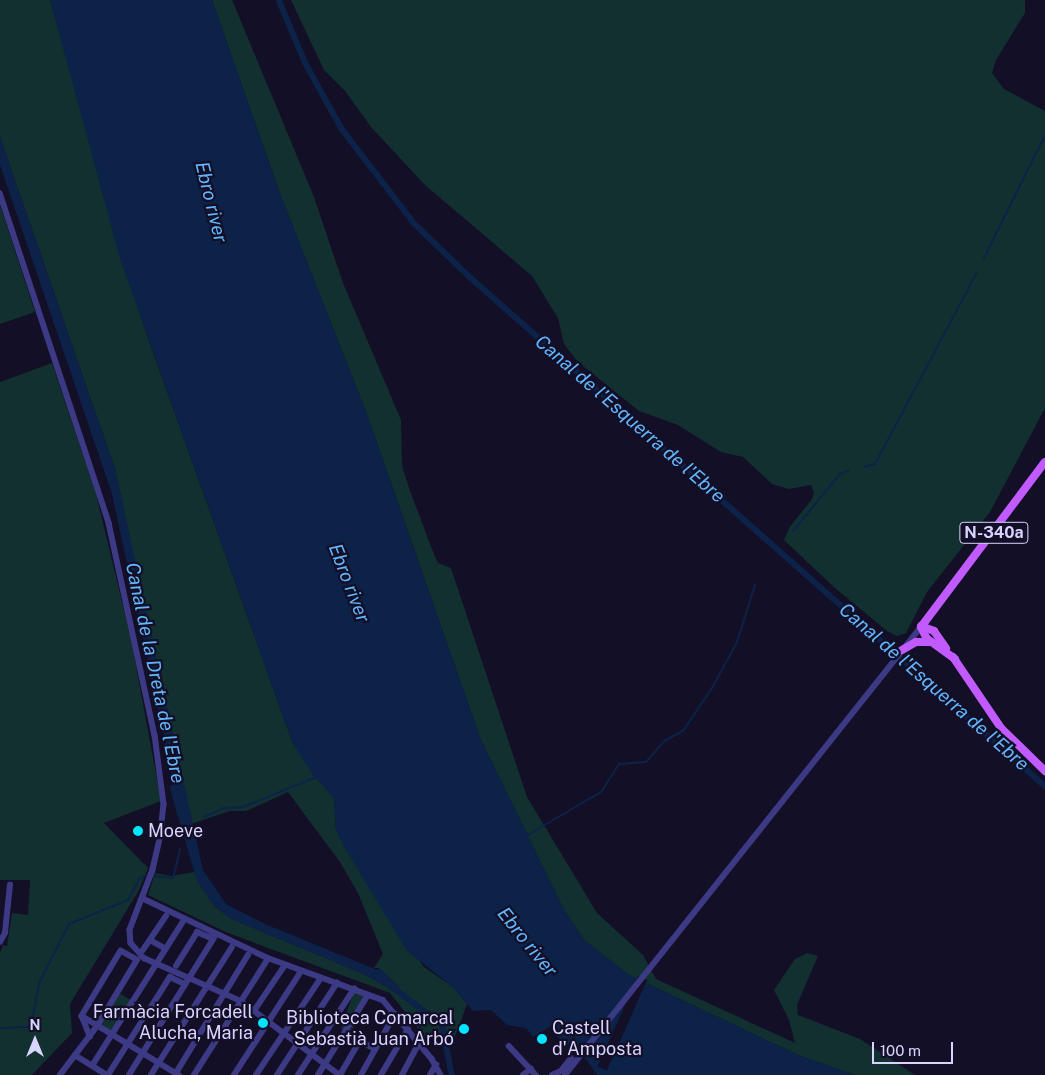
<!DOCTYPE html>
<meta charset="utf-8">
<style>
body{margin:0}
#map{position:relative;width:1045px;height:1075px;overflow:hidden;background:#130f26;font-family:"Public Sans",sans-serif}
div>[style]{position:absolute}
.green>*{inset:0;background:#12302f;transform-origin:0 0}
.water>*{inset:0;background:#0c2248}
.pier>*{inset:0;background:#130f26;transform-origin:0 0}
.stream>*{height:2px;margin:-1px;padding:0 1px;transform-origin:1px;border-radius:1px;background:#0c2248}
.canal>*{height:5.5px;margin:-2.75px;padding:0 2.75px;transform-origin:2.75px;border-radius:2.75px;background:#0c2248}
.minor>*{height:5.5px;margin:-2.75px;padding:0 2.75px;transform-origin:2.75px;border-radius:2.75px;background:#3d3a85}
.major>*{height:8px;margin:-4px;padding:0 4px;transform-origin:4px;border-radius:4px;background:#c25bff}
.dots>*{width:14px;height:14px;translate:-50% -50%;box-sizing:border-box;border:2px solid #130f26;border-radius:50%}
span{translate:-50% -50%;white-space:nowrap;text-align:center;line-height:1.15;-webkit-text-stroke:4.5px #130f26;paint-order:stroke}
.shield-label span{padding:1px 4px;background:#130f26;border:1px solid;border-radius:4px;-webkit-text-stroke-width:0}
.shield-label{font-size:16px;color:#d9d4ff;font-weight:700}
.poi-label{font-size:18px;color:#d9d4ff}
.left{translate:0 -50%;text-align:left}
.right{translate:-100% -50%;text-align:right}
.water-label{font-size:19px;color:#62b6ff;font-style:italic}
.north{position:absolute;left:10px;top:1015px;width:50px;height:50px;-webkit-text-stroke:4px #130f26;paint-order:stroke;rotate:0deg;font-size:14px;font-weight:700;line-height:20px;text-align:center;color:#d9d4ff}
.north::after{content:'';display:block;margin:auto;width:18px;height:22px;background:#d9d4ff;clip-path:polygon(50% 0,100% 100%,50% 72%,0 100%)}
.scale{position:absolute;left:872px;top:1042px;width:81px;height:22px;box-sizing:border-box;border:2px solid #d9d4ff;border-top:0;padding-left:6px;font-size:15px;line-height:18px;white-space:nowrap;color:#d9d4ff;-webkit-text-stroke:4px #130f26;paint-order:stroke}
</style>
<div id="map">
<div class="green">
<i style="clip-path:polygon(0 0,50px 0,143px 324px,293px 744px,334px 798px,336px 830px,389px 919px,424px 967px,453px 987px,467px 1004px,455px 1037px,438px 1033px,428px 1041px,390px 993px,228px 933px,148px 895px,155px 873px,171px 876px,194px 872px,214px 906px,232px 919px,364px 974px,396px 992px,399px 987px,379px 968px,374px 968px,383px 954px,358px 893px,340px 862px,288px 792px,246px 811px,230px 811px,191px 824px,115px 469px,0 137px)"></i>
<i style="clip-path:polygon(212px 0,232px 0,314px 197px,343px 283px,401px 420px,402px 466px,410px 491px,435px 557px,438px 563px,451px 568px,527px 797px,597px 913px,643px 955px,656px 979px,795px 1043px,789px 1020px,774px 990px,795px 959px,807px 953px,818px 956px,797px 1005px,798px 1015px,860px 1039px,915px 1075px,855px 1075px,800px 1056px,629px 975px,584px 940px,564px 910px,480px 738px,368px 417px,279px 191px)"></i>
<i style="clip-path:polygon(291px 0,1025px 0,1025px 13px,996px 60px,992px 73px,1004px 89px,1045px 111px,1045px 408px,990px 512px,927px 592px,906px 633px,897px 636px,887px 631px,835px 588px,784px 540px,789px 528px,812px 499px,814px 493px,811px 485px,789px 489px,772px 484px,743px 457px,721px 452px,678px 425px,639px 411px,578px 362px,564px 344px,558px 318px,532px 276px,425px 185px,371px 127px,345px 91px,324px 70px)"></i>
<i style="clip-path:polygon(0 205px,35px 312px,0 324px)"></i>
<i style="clip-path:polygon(52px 363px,96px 494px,131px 639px,161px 801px,104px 823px,148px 868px,139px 890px,70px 1004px,72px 1033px,32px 1075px,0 1075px,0 953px,3px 945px,7px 946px,12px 913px,28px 915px,30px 880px,0 880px,0 382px)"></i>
<i style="left:354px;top:992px;width:12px;height:39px;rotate:20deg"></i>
<i style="left:119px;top:993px;width:14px;height:38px;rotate:30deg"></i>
</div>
<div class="water">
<i style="clip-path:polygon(50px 0,212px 0,279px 191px,368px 417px,480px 738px,564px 910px,584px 940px,629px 975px,800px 1056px,855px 1075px,597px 1075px,586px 1059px,555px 1035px,551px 1026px,533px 1037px,526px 1028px,507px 1025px,491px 1010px,473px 1011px,453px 987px,407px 951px,343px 845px,336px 830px,334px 798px,313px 775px,293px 744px,120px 259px)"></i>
<i style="clip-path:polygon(0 137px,115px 469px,203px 870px,226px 904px,265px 924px,377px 970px,379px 968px,399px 987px,396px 992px,364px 974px,232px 919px,214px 906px,197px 881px,172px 796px,170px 786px,173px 785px,167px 749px,112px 494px,0 165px)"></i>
</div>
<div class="pier">
<i style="left:638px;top:976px;width:10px;height:99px;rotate:24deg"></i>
</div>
<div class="stream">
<i style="left:984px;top:258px;width:135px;rotate:-63.6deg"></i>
<i style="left:865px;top:467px;width:10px;rotate:-17deg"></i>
<i style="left:875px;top:464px;width:217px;rotate:-62deg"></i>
<i style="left:793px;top:531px;width:74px;rotate:-50.5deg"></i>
<i style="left:840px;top:474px;width:9px;rotate:-21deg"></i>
<i style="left:204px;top:817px;width:21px;rotate:-25deg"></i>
<i style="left:223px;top:808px;width:20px;rotate:-3deg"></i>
<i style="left:243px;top:807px;width:79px;rotate:-22.3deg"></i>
<i style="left:526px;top:836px;width:87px;rotate:-30.4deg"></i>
<i style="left:601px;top:792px;width:33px;rotate:-57deg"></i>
<i style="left:619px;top:764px;width:27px;rotate:-4deg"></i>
<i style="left:646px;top:762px;width:28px;rotate:-49deg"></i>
<i style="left:664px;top:741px;width:21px;rotate:-28deg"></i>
<i style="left:683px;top:731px;width:52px;rotate:-56deg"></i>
<i style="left:712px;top:688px;width:52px;rotate:-61.5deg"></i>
<i style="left:737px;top:642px;width:60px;rotate:-72.5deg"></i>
<i style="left:153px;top:876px;width:20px;rotate:6deg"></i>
<i style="left:173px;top:878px;width:30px;rotate:-76deg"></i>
<i style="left:0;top:1028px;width:28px;rotate:-2deg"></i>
<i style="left:28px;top:1027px;width:13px;rotate:-67deg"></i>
<i style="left:33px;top:1015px;width:33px;rotate:-79deg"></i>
<i style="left:39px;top:983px;width:66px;rotate:-63deg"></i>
<i style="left:69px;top:924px;width:64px;rotate:-22.1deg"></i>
<i style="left:128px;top:900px;width:24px;rotate:-62deg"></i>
<i style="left:139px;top:879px;width:8px;rotate:-30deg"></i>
</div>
<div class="canal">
<i style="left:279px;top:0;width:69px;rotate:67.1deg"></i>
<i style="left:306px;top:64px;width:74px;rotate:61deg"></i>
<i style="left:342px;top:129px;width:120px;rotate:52.5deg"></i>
<i style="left:415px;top:224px;width:78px;rotate:44deg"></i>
<i style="left:471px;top:278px;width:767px;rotate:41.51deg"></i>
<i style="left:392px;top:987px;width:64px;rotate:36.7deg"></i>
<i style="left:443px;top:1025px;width:51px;rotate:79.8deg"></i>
</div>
<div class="minor">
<i style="left:0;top:193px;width:348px;rotate:71.7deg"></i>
<i style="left:109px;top:523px;width:217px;rotate:77.8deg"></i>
<i style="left:155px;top:735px;width:70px;rotate:82.6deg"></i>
<i style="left:164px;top:804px;width:31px;rotate:96deg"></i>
<i style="left:161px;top:835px;width:36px;rotate:103deg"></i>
<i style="left:153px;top:870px;width:64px;rotate:111deg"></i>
<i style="left:130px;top:930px;width:13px;rotate:86deg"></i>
<i style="left:131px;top:943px;width:20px;rotate:49deg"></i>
<i style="left:144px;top:958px;width:106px;rotate:23.9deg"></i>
<i style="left:241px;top:1001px;width:124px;rotate:36.8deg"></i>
<i style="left:142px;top:898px;width:140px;rotate:25.5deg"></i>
<i style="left:268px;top:958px;width:122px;rotate:20.1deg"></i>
<i style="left:383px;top:1000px;width:77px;rotate:50.3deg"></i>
<i style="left:432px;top:1059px;width:18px;rotate:61deg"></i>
<i style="left:150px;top:940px;width:18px;rotate:29deg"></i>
<i style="left:0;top:942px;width:10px;rotate:-61deg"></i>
<i style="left:5px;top:933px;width:48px;rotate:-84.1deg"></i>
<i style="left:143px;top:950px;width:41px;rotate:-55.9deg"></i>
<i style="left:176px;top:966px;width:40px;rotate:-58deg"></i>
<i style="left:197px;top:932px;width:13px;rotate:23deg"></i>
<i style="left:209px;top:937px;width:6px;rotate:-31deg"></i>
<i style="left:254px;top:1011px;width:52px;rotate:-56deg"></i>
<i style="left:82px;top:1016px;width:114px;rotate:31.3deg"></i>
<i style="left:82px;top:1016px;width:22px;rotate:68deg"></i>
<i style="left:345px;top:1033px;width:34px;rotate:28deg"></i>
<i style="left:509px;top:1046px;width:40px;rotate:47deg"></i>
<i style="left:75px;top:1055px;width:38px;rotate:32deg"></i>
<i style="left:92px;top:1066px;width:173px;rotate:-57.8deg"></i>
<i style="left:176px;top:1073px;width:138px;rotate:-58.6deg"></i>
<i style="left:60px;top:1075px;width:61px;rotate:-52.9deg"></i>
<i style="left:97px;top:1026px;width:77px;rotate:-58.8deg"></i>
<i style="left:137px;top:960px;width:18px;rotate:-151deg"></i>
<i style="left:121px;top:951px;width:76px;rotate:121deg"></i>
<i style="left:108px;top:1075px;width:116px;rotate:-57.7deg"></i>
<i style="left:170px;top:977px;width:17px;rotate:25deg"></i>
<i style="left:129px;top:1075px;width:161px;rotate:-58.2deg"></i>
<i style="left:151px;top:1075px;width:151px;rotate:-57.7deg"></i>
<i style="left:194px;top:1075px;width:134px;rotate:-57.5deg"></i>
<i style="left:234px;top:1075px;width:121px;rotate:-57.1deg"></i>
<i style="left:256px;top:1075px;width:113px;rotate:-56.2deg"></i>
<i style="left:277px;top:1075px;width:110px;rotate:-56.9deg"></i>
<i style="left:298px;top:1075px;width:103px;rotate:-56.9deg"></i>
<i style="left:318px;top:1075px;width:94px;rotate:-58deg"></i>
<i style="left:340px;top:1075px;width:39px;rotate:-60deg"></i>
<i style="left:361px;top:1075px;width:70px;rotate:-60.9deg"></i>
<i style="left:381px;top:1075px;width:53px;rotate:-59.6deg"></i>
<i style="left:402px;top:1075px;width:36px;rotate:-62deg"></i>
<i style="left:430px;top:1075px;width:12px;rotate:-59deg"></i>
<i style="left:523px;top:1075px;width:10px;rotate:-37deg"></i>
<i style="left:552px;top:1075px;width:10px;rotate:-24deg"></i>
<i style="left:561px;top:1071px;width:16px;rotate:-52deg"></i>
<i style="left:565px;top:1075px;width:572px;rotate:-51.53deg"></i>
</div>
<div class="major">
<i style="left:921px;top:626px;width:14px;rotate:21deg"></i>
<i style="left:934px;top:631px;width:21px;rotate:55deg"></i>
<i style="left:902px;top:650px;width:16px;rotate:-30deg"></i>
<i style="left:916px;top:642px;width:15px"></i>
<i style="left:953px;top:657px;width:86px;rotate:55.9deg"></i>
<i style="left:1001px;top:728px;width:62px;rotate:44.3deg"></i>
<i style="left:955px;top:659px;width:34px;rotate:-144deg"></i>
<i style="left:927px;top:639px;width:13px;rotate:-117deg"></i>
<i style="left:921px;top:627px;width:206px;rotate:-53.1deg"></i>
</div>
<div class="dots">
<i style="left:138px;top:831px;background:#00e5ff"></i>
<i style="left:263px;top:1023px;background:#00e5ff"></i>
<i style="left:464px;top:1029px;background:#00e5ff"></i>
<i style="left:542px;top:1039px;background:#00e5ff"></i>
</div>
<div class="shield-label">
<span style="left:994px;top:533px">N-340a</span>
</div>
<div class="poi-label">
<span class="left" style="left:148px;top:831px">Moeve</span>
<span class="right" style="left:253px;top:1023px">Farmàcia Forcadell<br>Alucha, Maria</span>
<span class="right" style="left:454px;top:1029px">Biblioteca Comarcal<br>Sebastià Juan Arbó</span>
<span class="left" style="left:552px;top:1039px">Castell<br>d'Amposta</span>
</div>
<div class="water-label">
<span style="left:211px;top:202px;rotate:76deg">Ebro river</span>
<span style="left:630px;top:419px;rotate:41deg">Canal de l'Esquerra de l'Ebre</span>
<span style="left:349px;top:583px;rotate:69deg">Ebro river</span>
<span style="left:155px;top:673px;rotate:78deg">Canal de la Dreta de l'Ebre</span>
<span style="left:934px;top:687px;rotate:41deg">Canal de l'Esquerra de l'Ebre</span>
<span style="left:527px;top:942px;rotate:51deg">Ebro river</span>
</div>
<div class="north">N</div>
<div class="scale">100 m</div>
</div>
